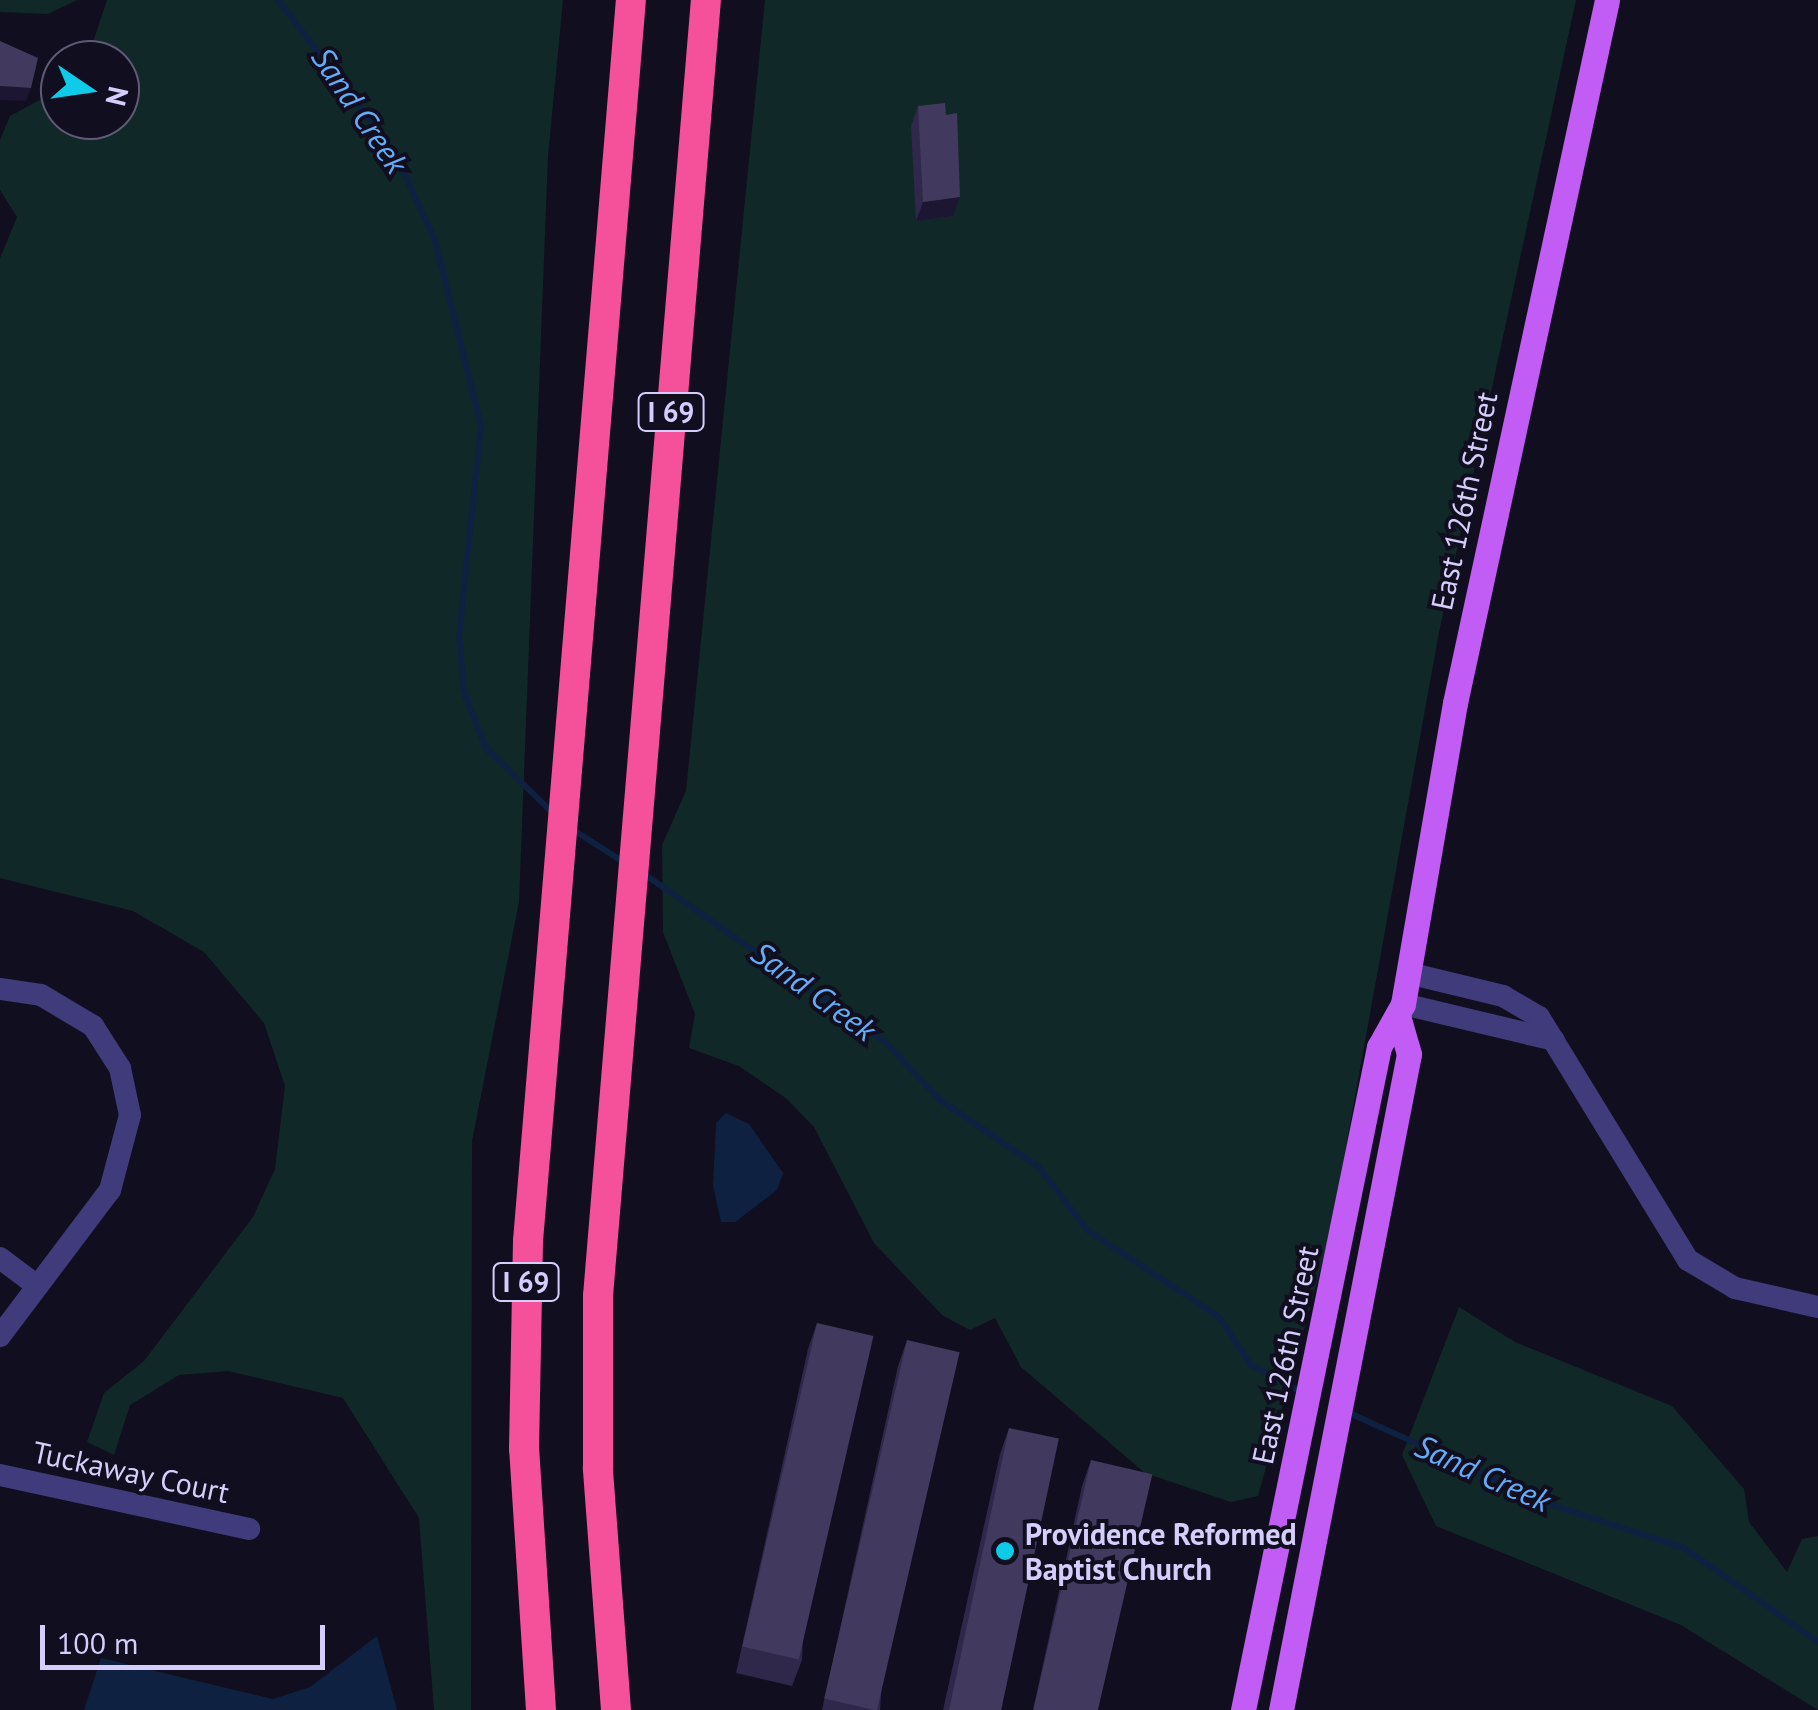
<!DOCTYPE html>
<style>
body{margin:0}
#map{position:relative;width:1818px;height:1710px;overflow:hidden;background:#110e1f;font-family:"PT Sans",sans-serif}
div>[style]{position:absolute}
.green>*{inset:0;background:#112828}
.water>*{inset:0;background:#0f2141}
.stream>*{height:6px;margin:-3px;padding:0 3px;transform-origin:3px;border-radius:3px;background:#0f2141}
.minor>*{height:22px;margin:-11px;padding:0 11px;transform-origin:11px;border-radius:11px;background:#403b7b}
.major>*{height:25px;margin:-12.5px;padding:0 12.5px;transform-origin:12.5px;border-radius:12.5px;background:#c15cf5}
.highway>*{height:30px;margin:-15px;padding:0 15px;transform-origin:15px;border-radius:15px;background:#f5519a}
.wall>*{inset:0;background:#2f284b}
.shaded-wall>*{inset:0;background:#1c1632}
.building>*{inset:0;background:#41395e;transform-origin:0 0}
.dots>*{width:28px;height:28px;translate:-50% -50%;box-sizing:border-box;border:5px solid #110e1f;border-radius:50%}
span{translate:-50% -50%;white-space:nowrap;text-align:center;line-height:1.15;-webkit-text-stroke:8px #110e1f;paint-order:stroke}
.shield-label span{padding:2px 8px;background:#110e1f;border:2px solid;border-radius:8px;-webkit-text-stroke-width:0}
.shield-label{font-size:28px;color:#d5cefc;font-weight:700}
.street-label{font-size:30px;color:#d5cefc}
.poi-label{font-size:30px;color:#d5cefc;font-weight:700}
.left{translate:0 -50%;text-align:left}
.water-label{font-size:32px;color:#63adf6;font-style:italic}
.north{position:absolute;left:40px;top:40px;width:100px;height:100px;box-sizing:border-box;background:#110e1f;border:2px solid #5f5b77;border-radius:50%;rotate:103deg;font-size:28px;font-weight:700;line-height:40px;text-align:center;color:#d5cefc}
.north::after{content:'';display:block;margin:auto;width:35px;height:45px;background:#0ecbe8;clip-path:polygon(50% 0,100% 100%,50% 72%,0 100%)}
.scale{position:absolute;left:40px;top:1625px;width:285px;height:45px;box-sizing:border-box;border:5px solid #d5cefc;border-top:0;padding-left:12px;font-size:30px;line-height:35px;white-space:nowrap;color:#d5cefc;-webkit-text-stroke:8px #110e1f;paint-order:stroke}
</style>
<div id="map">
<div class="green">
<i style="clip-path:polygon(0 0,77px 0,48px 14px,0 12px)"></i>
<i style="clip-path:polygon(107px 0,563px 0,548px 156px,519px 902px,472px 1141px,471px 1710px,434px 1710px,419px 1518px,343px 1398px,228px 1371px,179px 1375px,130px 1405px,114px 1455px,87px 1442px,104px 1393px,144px 1361px,253px 1217px,275px 1169px,285px 1086px,264px 1023px,204px 952px,133px 911px,0 878px,0 258px,17px 217px,0 190px,0 140px,10px 116px,60px 89px,60px 120px,120px 120px,120px 60px,87px 60px)"></i>
<i style="clip-path:polygon(765px 0,1576px 0,1439px 632px,1330px 1235px,1258px 1496px,1231px 1502px,1145px 1473px,1021px 1367px,995px 1318px,970px 1330px,942px 1315px,874px 1243px,814px 1127px,787px 1099px,739px 1066px,689px 1048px,695px 1014px,663px 932px,662px 845px,686px 791px)"></i>
<i style="clip-path:polygon(1459px 1307px,1515px 1342px,1672px 1406px,1744px 1489px,1749px 1522px,1787px 1572px,1802px 1539px,1818px 1536px,1818px 1710px,1681px 1625px,1436px 1526px,1402px 1455px)"></i>
</div>
<div class="water">
<i style="clip-path:polygon(726px 1113px,749px 1124px,783px 1173px,777px 1190px,735px 1222px,721px 1222px,713px 1185px,716px 1123px)"></i>
<i style="clip-path:polygon(377px 1636px,397px 1710px,84px 1710px,101px 1658px,273px 1699px,310px 1687px)"></i>
</div>
<div class="stream">
<i style="left:278px;top:0;width:195px;rotate:52.7deg"></i>
<i style="left:396px;top:155px;width:94px;rotate:65.4deg"></i>
<i style="left:435px;top:240px;width:192px;rotate:76.1deg"></i>
<i style="left:481px;top:426px;width:210px;rotate:96deg"></i>
<i style="left:459px;top:635px;width:57px;rotate:85deg"></i>
<i style="left:464px;top:692px;width:60px;rotate:68.6deg"></i>
<i style="left:486px;top:748px;width:96px;rotate:44.2deg"></i>
<i style="left:572px;top:829px;width:63px;rotate:32.7deg"></i>
<i style="left:644px;top:874px;width:295px;rotate:34.9deg"></i>
<i style="left:886px;top:1043px;width:79px;rotate:46.5deg"></i>
<i style="left:940px;top:1100px;width:120px;rotate:34.1deg"></i>
<i style="left:1039px;top:1167px;width:79px;rotate:52.7deg"></i>
<i style="left:1087px;top:1230px;width:158px;rotate:33.4deg"></i>
<i style="left:1219px;top:1317px;width:56px;rotate:56.6deg"></i>
<i style="left:1250px;top:1364px;width:60px;rotate:28.7deg"></i>
<i style="left:1347px;top:1412px;width:228px;rotate:24.3deg"></i>
<i style="left:1555px;top:1506px;width:136px;rotate:18deg"></i>
<i style="left:1684px;top:1548px;width:164px;rotate:35deg"></i>
</div>
<div class="minor">
<i style="left:1408px;top:973px;width:98px;rotate:13.6deg"></i>
<i style="left:1503px;top:996px;width:42px;rotate:30.3deg"></i>
<i style="left:1539px;top:1017px;width:285px;rotate:58.5deg"></i>
<i style="left:1688px;top:1260px;width:55px;rotate:30.8deg"></i>
<i style="left:1735px;top:1288px;width:85px;rotate:12.9deg"></i>
<i style="left:0;top:989px;width:41px;rotate:8.3deg"></i>
<i style="left:41px;top:995px;width:61px;rotate:30.8deg"></i>
<i style="left:93px;top:1026px;width:50px;rotate:57.3deg"></i>
<i style="left:120px;top:1068px;width:48px;rotate:78deg"></i>
<i style="left:130px;top:1115px;width:78px;rotate:104.9deg"></i>
<i style="left:110px;top:1190px;width:183px;rotate:127deg"></i>
<i style="left:1403px;top:1004px;width:155px;rotate:13.4deg"></i>
<i style="left:0;top:1258px;width:45px;rotate:36.9deg"></i>
<i style="left:0;top:1475px;width:255px;rotate:12.2deg"></i>
</div>
<div class="major">
<i style="left:1243px;top:1710px;width:677px;rotate:-78.41deg"></i>
<i style="left:1379px;top:1047px;width:49px;rotate:-60.8deg"></i>
<i style="left:1403px;top:1004px;width:305px;rotate:-80.2deg"></i>
<i style="left:1455px;top:703px;width:719px;rotate:-77.8deg"></i>
<i style="left:1281px;top:1710px;width:668px;rotate:-78.96deg"></i>
<i style="left:1409px;top:1054px;width:36px;rotate:-106deg"></i>
</div>
<div class="highway">
<i style="left:541px;top:1710px;width:262px;rotate:-93.7deg"></i>
<i style="left:524px;top:1449px;width:208px;rotate:-88.9deg"></i>
<i style="left:528px;top:1241px;width:1245px;rotate:-85.26deg"></i>
<i style="left:616px;top:1710px;width:243px;rotate:-94.3deg"></i>
<i style="left:598px;top:1468px;width:172px;rotate:-90deg"></i>
<i style="left:598px;top:1296px;width:1300px;rotate:-85.24deg"></i>
</div>
<div class="wall">
<i style="clip-path:polygon(918px 106px,953px 216px,916px 221px,911px 126px)"></i>
<i style="clip-path:polygon(817px 1323px,802px 1660px,792px 1686px,736px 1673px,808px 1349px)"></i>
<i style="clip-path:polygon(907px 1340px,880px 1710px,822px 1710px,898px 1366px)"></i>
<i style="clip-path:polygon(1009px 1428px,998px 1710px,943px 1710px,1000px 1454px)"></i>
<i style="clip-path:polygon(1091px 1460px,1098px 1710px,1033px 1710px,1082px 1486px)"></i>
</div>
<div class="shaded-wall">
<i style="clip-path:polygon(0 86px,31px 88px,26px 101px,0 100px)"></i>
<i style="clip-path:polygon(960px 197px,953px 216px,916px 221px,923px 202px)"></i>
</div>
<div class="building">
<i style="clip-path:polygon(0 41px,38px 58px,31px 88px,0 86px)"></i>
<i style="clip-path:polygon(945px 103px,946px 115px,957px 113px,960px 197px,923px 202px,918px 106px)"></i>
<i style="left:817px;top:1323px;width:58px;height:332px;rotate:13deg"></i>
<i style="left:907px;top:1340px;width:54px;height:368px;rotate:13deg"></i>
<i style="left:1009px;top:1428px;width:51px;height:289px;rotate:12deg"></i>
<i style="left:1091px;top:1460px;width:63px;height:256px;rotate:13deg"></i>
</div>
<div class="dots">
<i style="left:1005px;top:1551px;background:#0ecbe8"></i>
</div>
<div class="shield-label">
<span style="left:671px;top:412px">I 69</span>
<span style="left:526px;top:1282px">I 69</span>
</div>
<div class="street-label">
<span style="left:1464px;top:501px;rotate:-78deg">East 126th Street</span>
<span style="left:1285px;top:1355px;rotate:-78deg">East 126th Street</span>
<span style="left:131px;top:1472px;rotate:12deg">Tuckaway Court</span>
</div>
<div class="poi-label">
<span class="left" style="left:1025px;top:1551px">Providence Reformed<br>Baptist Church</span>
</div>
<div class="water-label">
<span style="left:360px;top:110px;rotate:56deg">Sand Creek</span>
<span style="left:814px;top:991px;rotate:36deg">Sand Creek</span>
<span style="left:1483px;top:1473px;rotate:24deg">Sand Creek</span>
</div>
<div class="north">N</div>
<div class="scale">100 m</div>
</div>
